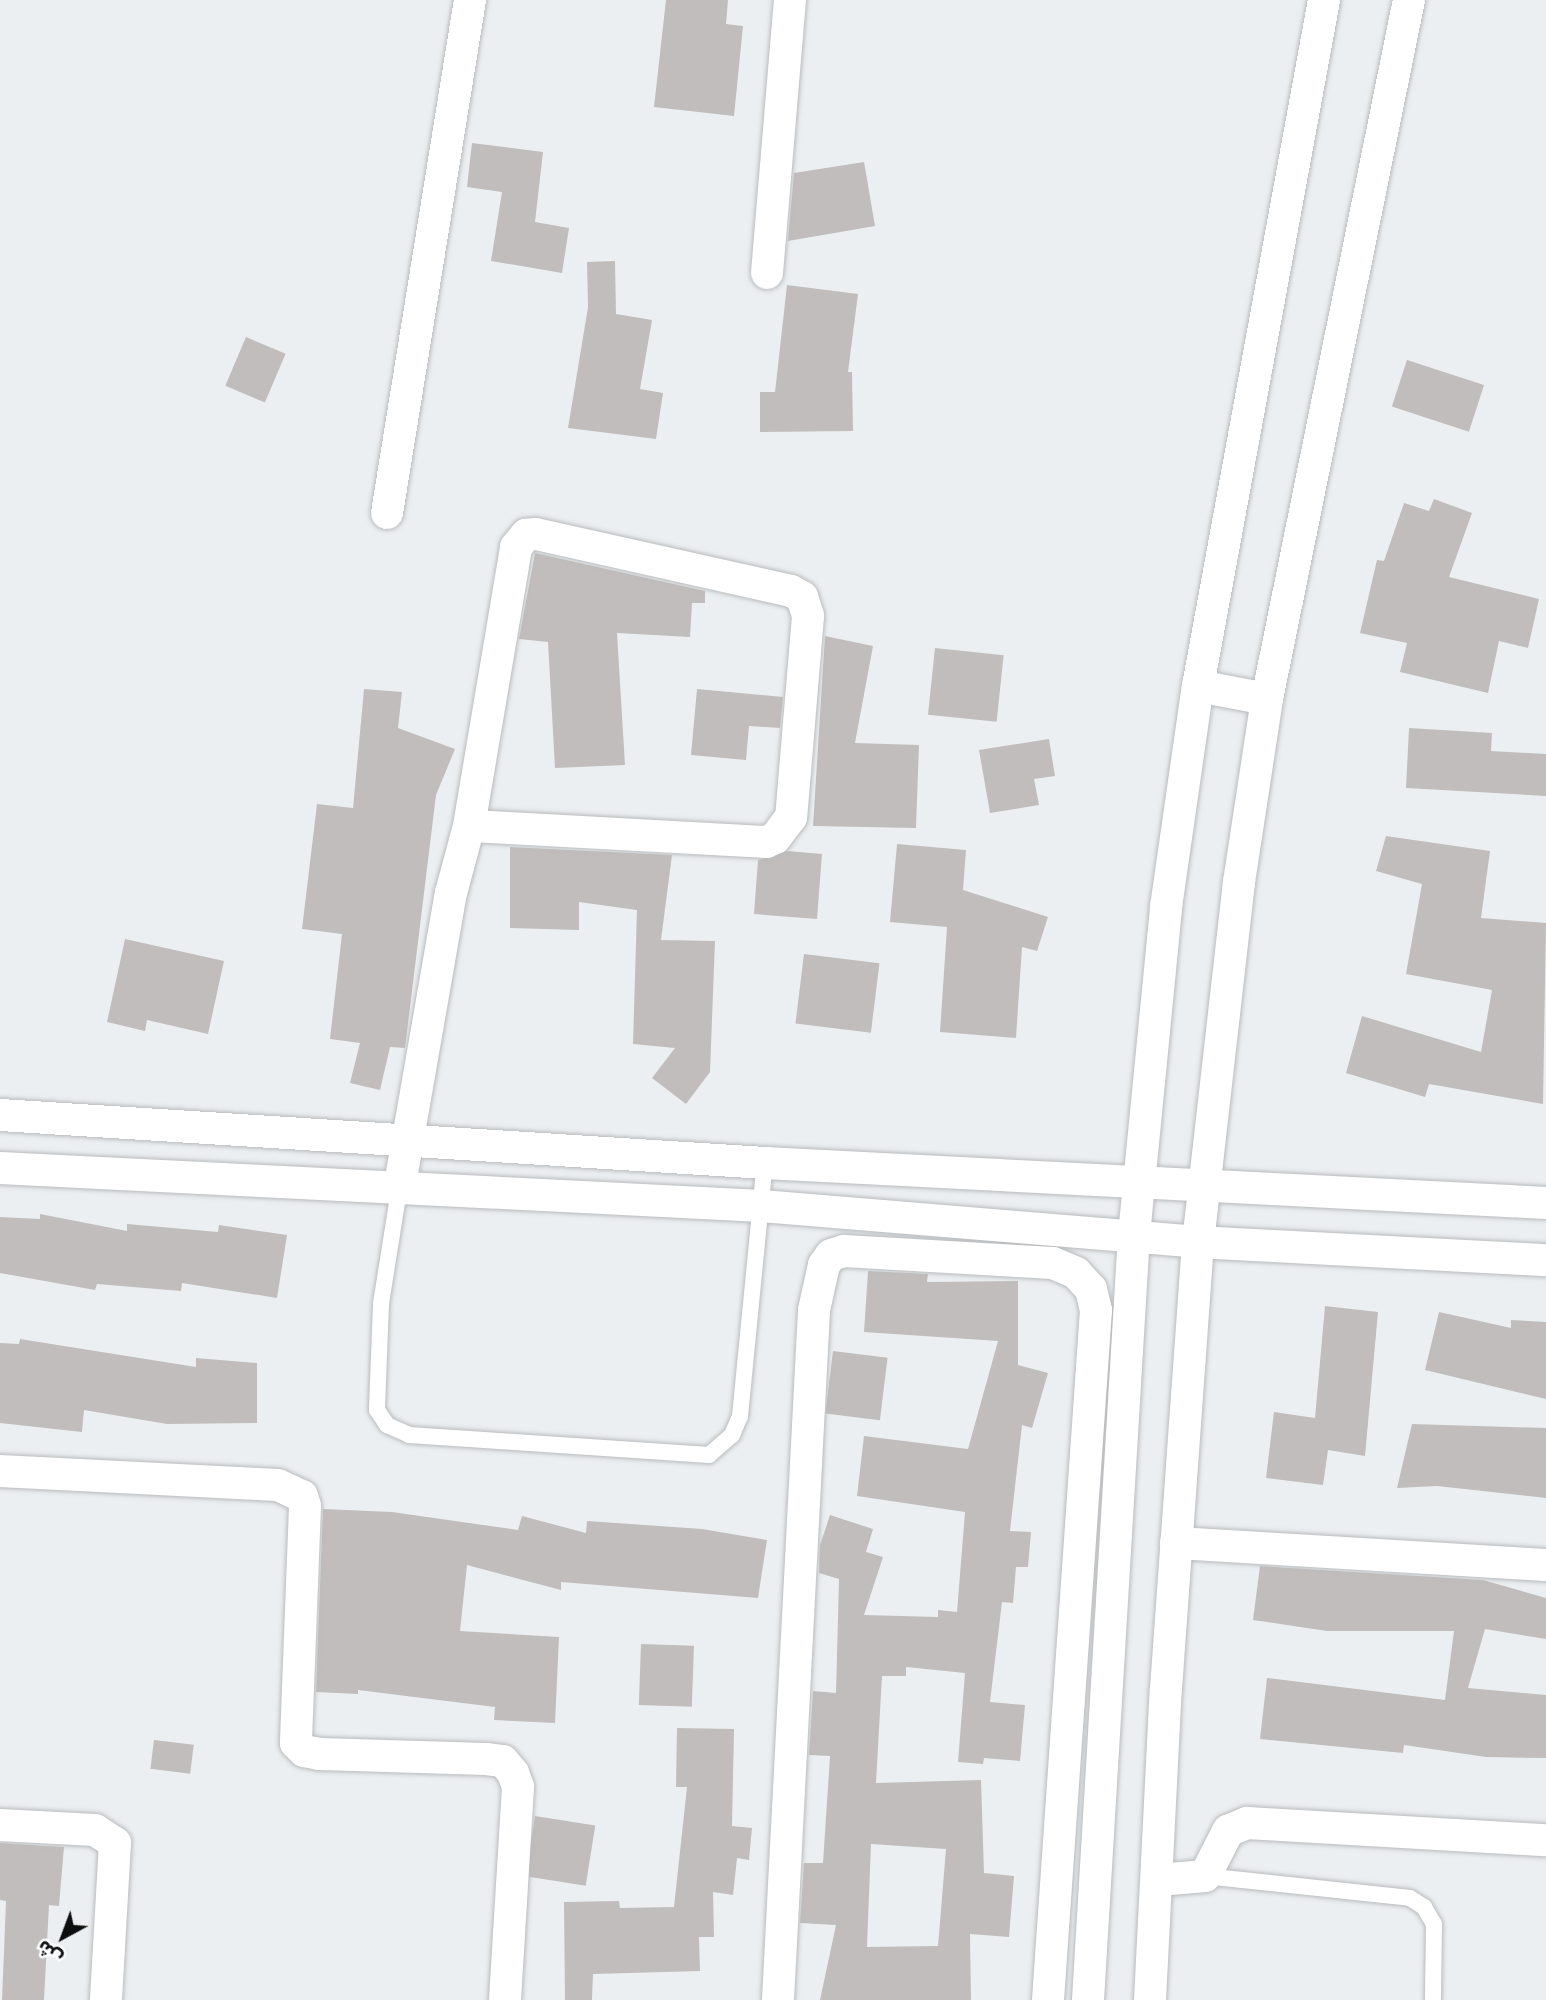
<!DOCTYPE html>
<meta charset="utf-8">
<style>
body{margin:0}
#map{position:relative;width:1546px;height:2000px;overflow:hidden;background:#eceff1;font-family:Merriweather,"Noto Sans Arabic",serif}
div>[style]{position:absolute}
.building>*{inset:0;background:#c0bdbc;transform-origin:0 0}
.roads{filter:drop-shadow(0 0 2px #b9bbbd) drop-shadow(0 0 2px #b9bbbd)}
.service>*{height:16px;margin:-8px;padding:0 8px;transform-origin:8px;border-radius:8px;background:#fff}
.minor>*{height:32px;margin:-16px;padding:0 16px;transform-origin:16px;border-radius:16px;background:#fff}
span{translate:-50% -50%;white-space:nowrap;text-align:center;line-height:1.15;-webkit-text-stroke:5px #fafcfe;paint-order:stroke}
.north{position:absolute;left:28px;top:1902px;width:70px;height:70px;-webkit-text-stroke:5px #fafcfe;paint-order:stroke;rotate:221deg;font-size:19px;font-weight:700;line-height:28px;text-align:center;color:#0d0e0e}
.north::after{content:'';display:block;margin:auto;width:24px;height:32px;background:#0d0e0e;clip-path:polygon(50% 0,100% 100%,50% 72%,0 100%)}
</style>
<div id="map">
<div class="building">
<i style="clip-path:polygon(666px 0,728px 0,726px 24px,743px 26px,734px 116px,654px 107px)"></i>
<i style="clip-path:polygon(472px 143px,543px 152px,535px 222px,569px 228px,562px 273px,491px 261px,502px 192px,467px 187px)"></i>
<i style="clip-path:polygon(864px 162px,875px 226px,788px 241px,794px 173px)"></i>
<i style="clip-path:polygon(615px 261px,616px 314px,652px 320px,640px 389px,663px 393px,656px 439px,568px 428px,588px 307px,587px 262px)"></i>
<i style="clip-path:polygon(787px 285px,858px 294px,848px 372px,852px 372px,853px 431px,760px 432px,760px 392px,775px 392px)"></i>
<i style="left:246px;top:337px;width:43px;height:53px;rotate:23deg"></i>
<i style="left:1407px;top:360px;width:81px;height:49px;rotate:18deg"></i>
<i style="clip-path:polygon(1434px 499px,1472px 513px,1449px 577px,1539px 599px,1528px 648px,1499px 641px,1488px 693px,1400px 672px,1407px 643px,1360px 633px,1377px 560px,1384px 561px,1404px 503px,1429px 511px)"></i>
<i style="clip-path:polygon(535px 553px,705px 591px,705px 603px,692px 603px,690px 637px,617px 633px,625px 765px,555px 768px,548px 642px,519px 639px)"></i>
<i style="clip-path:polygon(825px 636px,873px 646px,855px 743px,919px 745px,916px 828px,813px 826px)"></i>
<i style="left:935px;top:648px;width:69px;height:67px;rotate:6deg"></i>
<i style="clip-path:polygon(364px 689px,402px 692px,398px 728px,455px 749px,436px 795px,405px 1048px,390px 1047px,380px 1090px,350px 1083px,360px 1043px,330px 1039px,342px 934px,302px 929px,317px 804px,353px 808px)"></i>
<i style="clip-path:polygon(697px 689px,783px 697px,780px 728px,749px 726px,746px 760px,691px 755px)"></i>
<i style="clip-path:polygon(1409px 728px,1492px 733px,1491px 751px,1546px 754px,1546px 796px,1406px 788px)"></i>
<i style="clip-path:polygon(1049px 739px,1055px 776px,1034px 779px,1039px 805px,990px 813px,979px 750px)"></i>
<i style="clip-path:polygon(1386px 836px,1490px 851px,1481px 918px,1546px 923px,1543px 1104px,1429px 1084px,1425px 1097px,1346px 1073px,1362px 1016px,1481px 1052px,1492px 990px,1406px 974px,1422px 884px,1376px 871px)"></i>
<i style="clip-path:polygon(897px 844px,966px 850px,963px 890px,1048px 917px,1037px 951px,1022px 947px,1016px 1038px,940px 1032px,947px 927px,890px 922px)"></i>
<i style="clip-path:polygon(510px 847px,672px 855px,661px 940px,715px 941px,710px 1072px,686px 1104px,652px 1078px,675px 1048px,633px 1044px,637px 910px,579px 902px,579px 930px,510px 928px)"></i>
<i style="clip-path:polygon(787px 851px,822px 854px,817px 919px,754px 914px,758px 860px)"></i>
<i style="clip-path:polygon(125px 939px,224px 961px,208px 1034px,147px 1020px,145px 1031px,107px 1022px)"></i>
<i style="left:804px;top:954px;width:76px;height:70px;rotate:7deg"></i>
<i style="clip-path:polygon(40px 1214px,127px 1231px,127px 1224px,218px 1232px,219px 1225px,287px 1235px,277px 1298px,182px 1283px,181px 1291px,97px 1284px,95px 1290px,0 1273px,0 1217px,40px 1219px)"></i>
<i style="clip-path:polygon(evenodd,868px 1271px,928px 1274px,927px 1282px,1018px 1281px,1018px 1365px,1048px 1373px,1032px 1428px,1022px 1425px,1010px 1531px,1031px 1532px,1028px 1567px,1016px 1567px,1013px 1603px,1002px 1602px,990px 1702px,1025px 1705px,1020px 1761px,984px 1758px,983px 1764px,958px 1762px,965px 1673px,906px 1667px,906px 1676px,882px 1676px,876px 1783px,981px 1780px,984px 1873px,1014px 1876px,1009px 1937px,970px 1934px,971px 2000px,820px 2000px,836px 1925px,800px 1923px,804px 1863px,823px 1863px,830px 1756px,809px 1755px,813px 1691px,836px 1693px,839px 1579px,819px 1573px,820px 1545px,830px 1515px,873px 1529px,866px 1552px,883px 1557px,864px 1615px,938px 1617px,938px 1610px,957px 1612px,965px 1512px,857px 1496px,864px 1436px,968px 1449px,998px 1341px,864px 1332px,868px 1271px,871px 1844px,946px 1849px,938px 1946px,867px 1947px,871px 1844px)"></i>
<i style="clip-path:polygon(1325px 1306px,1378px 1312px,1365px 1456px,1328px 1450px,1323px 1485px,1266px 1478px,1274px 1412px,1315px 1418px)"></i>
<i style="clip-path:polygon(1439px 1312px,1511px 1328px,1511px 1320px,1546px 1322px,1546px 1399px,1425px 1370px)"></i>
<i style="clip-path:polygon(20px 1339px,196px 1367px,196px 1358px,257px 1363px,257px 1423px,167px 1424px,84px 1410px,82px 1432px,0 1423px,0 1343px,19px 1344px)"></i>
<i style="left:833px;top:1351px;width:55px;height:63px;rotate:7deg"></i>
<i style="clip-path:polygon(1412px 1424px,1546px 1428px,1546px 1498px,1437px 1486px,1397px 1488px)"></i>
<i style="clip-path:polygon(323px 1509px,392px 1512px,518px 1530px,522px 1516px,586px 1533px,587px 1521px,702px 1529px,767px 1540px,758px 1598px,561px 1582px,561px 1590px,467px 1565px,460px 1631px,559px 1637px,555px 1723px,494px 1720px,495px 1707px,358px 1690px,358px 1694px,316px 1692px)"></i>
<i style="clip-path:polygon(1260px 1566px,1483px 1580px,1546px 1598px,1546px 1639px,1485px 1629px,1468px 1688px,1546px 1695px,1546px 1758px,1486px 1757px,1404px 1745px,1403px 1753px,1260px 1739px,1267px 1678px,1445px 1700px,1454px 1631px,1327px 1631px,1253px 1620px)"></i>
<i style="left:641px;top:1644px;width:53px;height:61px;rotate:2deg"></i>
<i style="clip-path:polygon(677px 1728px,734px 1729px,732px 1826px,752px 1828px,749px 1860px,737px 1858px,733px 1895px,713px 1892px,714px 1937px,699px 1937px,700px 1971px,593px 1974px,592px 2000px,565px 2000px,564px 1902px,619px 1901px,620px 1908px,674px 1907px,687px 1787px,676px 1787px)"></i>
<i style="left:154px;top:1740px;width:40px;height:29px;rotate:7deg"></i>
<i style="left:535px;top:1816px;width:61px;height:61px;rotate:9deg"></i>
<i style="clip-path:polygon(0 1843px,64px 1847px,59px 1906px,49px 1905px,44px 2000px,2px 2000px,6px 1901px,0 1900px)"></i>
</div>
<div class="roads">
<div class="service">
<i style="left:399px;top:1190px;width:115px;rotate:99deg"></i>
<i style="left:381px;top:1304px;width:106px;rotate:92.2deg"></i>
<i style="left:377px;top:1410px;width:18px;rotate:56deg"></i>
<i style="left:387px;top:1425px;width:24px;rotate:24deg"></i>
<i style="left:409px;top:1435px;width:301px;rotate:3.8deg"></i>
<i style="left:709px;top:1455px;width:30px;rotate:-41deg"></i>
<i style="left:732px;top:1435px;width:21px;rotate:-67deg"></i>
<i style="left:740px;top:1416px;width:254px;rotate:-84.4deg"></i>
<i style="left:1205px;top:1876px;width:206px;rotate:6.1deg"></i>
<i style="left:1410px;top:1898px;width:17px;rotate:33deg"></i>
<i style="left:1424px;top:1907px;width:20px;rotate:60deg"></i>
<i style="left:1434px;top:1924px;width:76px;rotate:90.8deg"></i>
</div>
<div class="minor">
<i style="left:767px;top:273px;width:274px;rotate:-85.2deg"></i>
<i style="left:387px;top:513px;width:520px;rotate:-80.81deg"></i>
<i style="left:1198px;top:686px;width:70px;rotate:10.7deg"></i>
<i style="left:0;top:1115px;width:767px;rotate:3.59deg"></i>
<i style="left:765px;top:1163px;width:782px;rotate:2.93deg"></i>
<i style="left:0;top:1168px;width:763px;rotate:2.85deg"></i>
<i style="left:762px;top:1206px;width:437px;rotate:4.7deg"></i>
<i style="left:1198px;top:1242px;width:348px;rotate:3deg"></i>
<i style="left:399px;top:1190px;width:302px;rotate:-80.1deg"></i>
<i style="left:451px;top:893px;width:69px;rotate:-75deg"></i>
<i style="left:469px;top:826px;width:283px;rotate:-80.4deg"></i>
<i style="left:516px;top:547px;width:16px;rotate:-50deg"></i>
<i style="left:526px;top:535px;width:10px;rotate:-6deg"></i>
<i style="left:536px;top:534px;width:261px;rotate:12.6deg"></i>
<i style="left:791px;top:591px;width:13px;rotate:29deg"></i>
<i style="left:802px;top:597px;width:20px;rotate:72deg"></i>
<i style="left:808px;top:616px;width:202px;rotate:94.8deg"></i>
<i style="left:791px;top:817px;width:26px;rotate:127deg"></i>
<i style="left:775px;top:838px;width:10px;rotate:156deg"></i>
<i style="left:766px;top:842px;width:297px;rotate:-176.9deg"></i>
<i style="left:0;top:1471px;width:278px;rotate:2.9deg"></i>
<i style="left:278px;top:1485px;width:26px;rotate:25deg"></i>
<i style="left:302px;top:1496px;width:10px;rotate:73deg"></i>
<i style="left:305px;top:1506px;width:237px;rotate:92.2deg"></i>
<i style="left:296px;top:1743px;width:11px;rotate:45deg"></i>
<i style="left:304px;top:1751px;width:16px;rotate:11deg"></i>
<i style="left:320px;top:1754px;width:166px;rotate:1.7deg"></i>
<i style="left:486px;top:1759px;width:17px;rotate:7deg"></i>
<i style="left:503px;top:1761px;width:16px;rotate:50deg"></i>
<i style="left:513px;top:1773px;width:15px;rotate:70deg"></i>
<i style="left:518px;top:1787px;width:213px;rotate:93.5deg"></i>
<i style="left:1176px;top:1543px;width:371px;rotate:3.4deg"></i>
<i style="left:0;top:1825px;width:95px;rotate:3deg"></i>
<i style="left:95px;top:1830px;width:24px;rotate:33deg"></i>
<i style="left:115px;top:1843px;width:157px;rotate:93.3deg"></i>
<i style="left:1158px;top:1880px;width:47px;rotate:-4.9deg"></i>
<i style="left:1205px;top:1876px;width:51px;rotate:-62.9deg"></i>
<i style="left:1228px;top:1831px;width:21px;rotate:-23deg"></i>
<i style="left:1247px;top:1823px;width:299px;rotate:3.3deg"></i>
<i style="left:778px;top:2000px;width:691px;rotate:-87.01deg"></i>
<i style="left:814px;top:1310px;width:46px;rotate:-77.5deg"></i>
<i style="left:824px;top:1265px;width:12px;rotate:-55deg"></i>
<i style="left:831px;top:1255px;width:14px;rotate:-17deg"></i>
<i style="left:844px;top:1251px;width:209px;rotate:3.3deg"></i>
<i style="left:1053px;top:1263px;width:25px;rotate:23deg"></i>
<i style="left:1076px;top:1273px;width:22px;rotate:47deg"></i>
<i style="left:1091px;top:1289px;width:22px;rotate:77deg"></i>
<i style="left:1096px;top:1310px;width:692px;rotate:93.98deg"></i>
<i style="left:1088px;top:2000px;width:766px;rotate:-86.56deg"></i>
<i style="left:1134px;top:1235px;width:330px;rotate:-84.4deg"></i>
<i style="left:1166px;top:907px;width:223px;rotate:-81.8deg"></i>
<i style="left:1198px;top:686px;width:697px;rotate:-79.59deg"></i>
<i style="left:1150px;top:2000px;width:311px;rotate:-87.1deg"></i>
<i style="left:1166px;top:1689px;width:448px;rotate:-85.9deg"></i>
<i style="left:1198px;top:1242px;width:362px;rotate:-83.5deg"></i>
<i style="left:1239px;top:882px;width:185px;rotate:-81.3deg"></i>
<i style="left:1267px;top:699px;width:713px;rotate:-78.52deg"></i>
</div>
</div>
<div class="north">ش</div>
</div>
